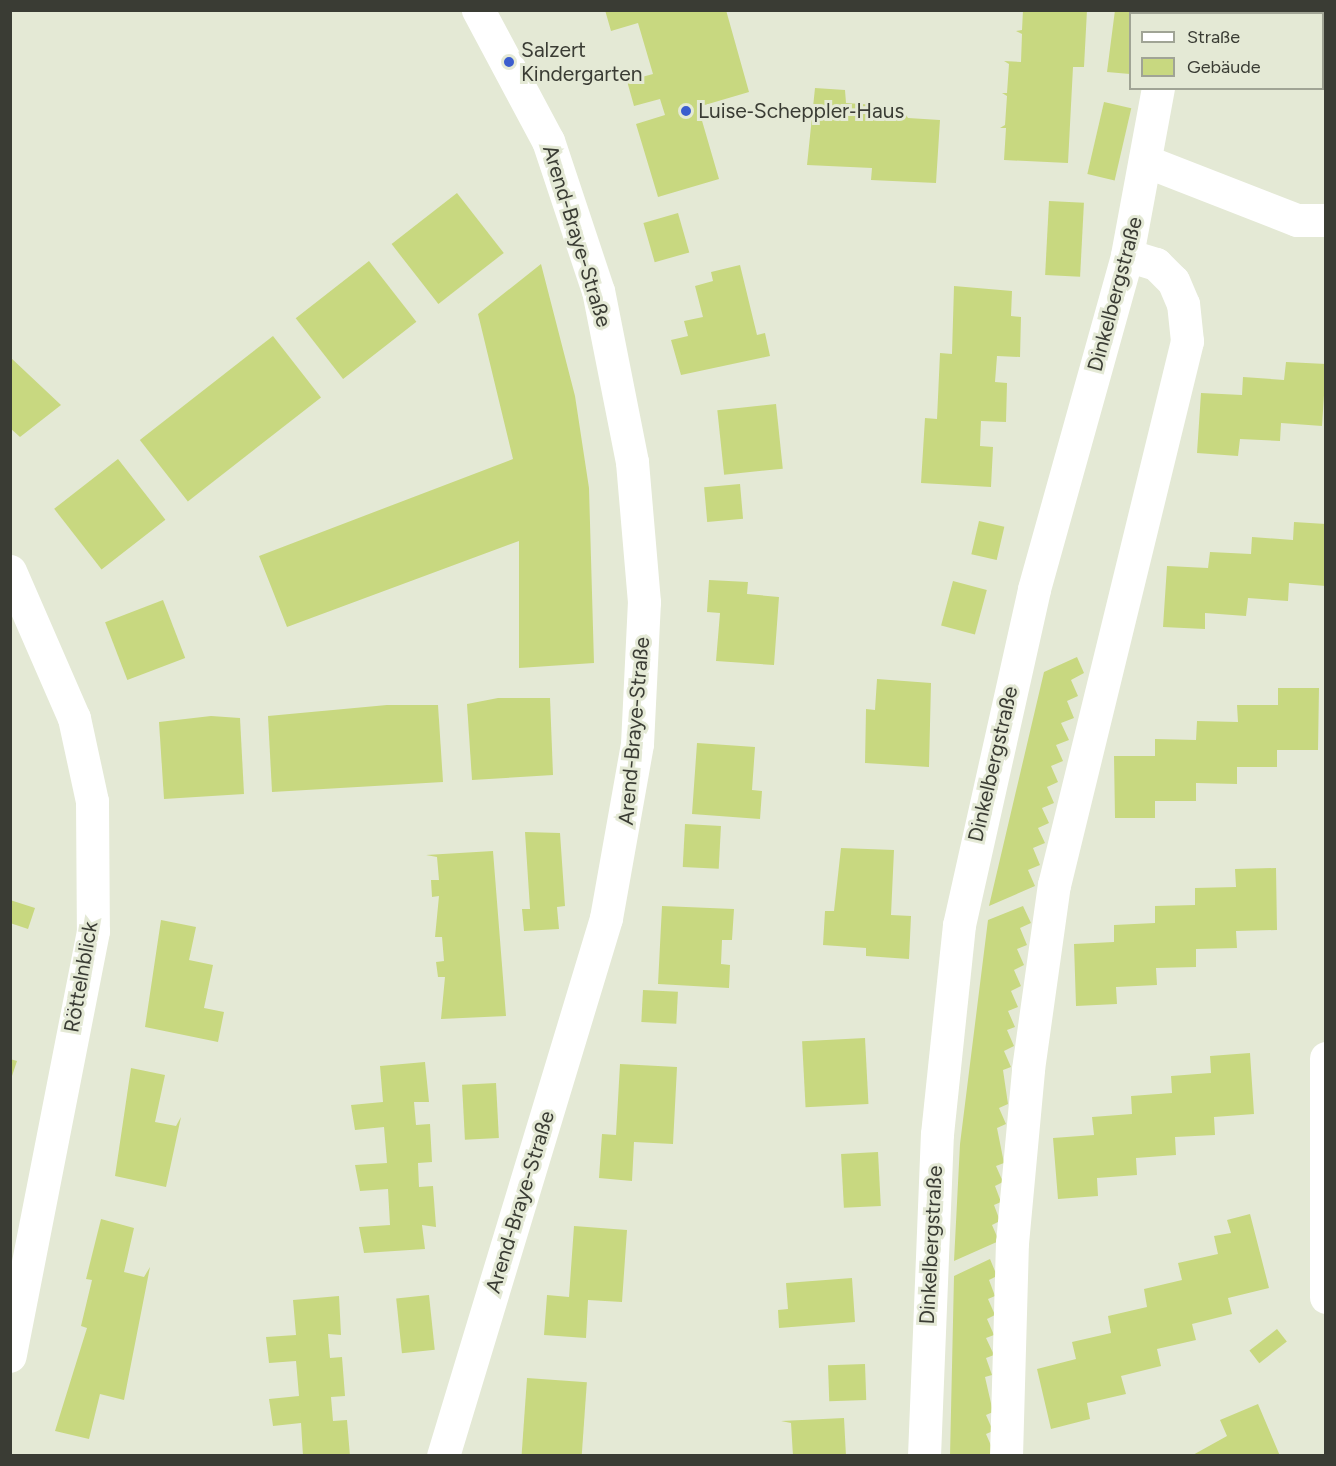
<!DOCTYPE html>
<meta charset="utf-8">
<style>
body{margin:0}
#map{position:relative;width:1336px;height:1466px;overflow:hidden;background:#e4e9d5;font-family:Figtree,sans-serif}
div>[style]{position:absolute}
.building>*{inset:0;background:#c8d880;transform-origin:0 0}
.minor>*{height:33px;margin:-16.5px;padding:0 16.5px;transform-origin:16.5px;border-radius:16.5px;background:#fff}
.dots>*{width:16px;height:16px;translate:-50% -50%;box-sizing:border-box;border:3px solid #e4e9d5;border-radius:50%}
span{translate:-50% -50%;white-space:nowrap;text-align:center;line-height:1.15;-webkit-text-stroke:6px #e4e9d5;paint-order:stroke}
.poi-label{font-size:21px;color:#3a3c34}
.left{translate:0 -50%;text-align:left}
.street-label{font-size:21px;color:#3a3c34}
.frame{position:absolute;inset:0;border:12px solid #3a3c34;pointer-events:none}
.legend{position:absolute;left:1129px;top:12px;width:195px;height:78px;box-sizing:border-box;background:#e4e9d5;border:2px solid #a0a495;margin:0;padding:8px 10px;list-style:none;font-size:18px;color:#3a3c34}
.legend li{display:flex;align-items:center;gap:12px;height:30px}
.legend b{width:30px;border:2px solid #a0a495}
</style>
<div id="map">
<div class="building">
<i style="clip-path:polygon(605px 10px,726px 10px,749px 92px,698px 107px,719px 179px,658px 197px,636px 124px,665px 115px,660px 99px,634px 106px,627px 81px,653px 74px,638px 23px,611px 31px)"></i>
<i style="clip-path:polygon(1023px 10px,1087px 10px,1084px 67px,1073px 67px,1068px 163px,1004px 160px,1006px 128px,1000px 128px,1005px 125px,1007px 96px,1002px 93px,1007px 93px,1009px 64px,1004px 61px,1021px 62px,1022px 34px,1016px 31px,1022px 30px)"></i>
<i style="clip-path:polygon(1115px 10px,1143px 10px,1130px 14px,1130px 74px,1107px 72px)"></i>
<i style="clip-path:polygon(1264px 10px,1326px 10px,1326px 40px,1322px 14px)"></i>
<i style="clip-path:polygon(815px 88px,845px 90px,846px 103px,876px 105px,876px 117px,905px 119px,905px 113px,908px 118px,940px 120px,936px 183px,871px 180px,872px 168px,807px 165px)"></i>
<i style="left:1104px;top:102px;width:28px;height:74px;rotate:13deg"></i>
<i style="left:457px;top:193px;width:76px;height:83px;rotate:52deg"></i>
<i style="left:1049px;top:201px;width:35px;height:74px;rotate:3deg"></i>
<i style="left:678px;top:213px;width:41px;height:36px;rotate:74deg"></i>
<i style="left:369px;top:261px;width:77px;height:93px;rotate:52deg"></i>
<i style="clip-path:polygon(541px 264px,575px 396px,589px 488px,594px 663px,519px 668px,519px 541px,287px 627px,259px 556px,513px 459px,478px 314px)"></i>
<i style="clip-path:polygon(740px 265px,757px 335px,765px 333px,770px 356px,681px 375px,671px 340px,688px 336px,684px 321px,703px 317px,695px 286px,713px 281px,711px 272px)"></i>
<i style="clip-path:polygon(954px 286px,1012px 291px,1011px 316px,1021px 317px,1020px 357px,997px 356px,995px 382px,1007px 383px,1006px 422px,981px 421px,980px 446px,993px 447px,991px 487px,921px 483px,925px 418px,937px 419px,940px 353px,952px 354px)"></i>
<i style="left:273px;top:336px;width:78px;height:169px;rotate:52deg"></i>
<i style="clip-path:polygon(10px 357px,61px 405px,20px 437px,10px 428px)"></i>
<i style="clip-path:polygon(1286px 362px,1326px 364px,1322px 426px,1281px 423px,1280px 441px,1240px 439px,1238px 456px,1197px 453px,1201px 393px,1242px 395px,1243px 377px,1284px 380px)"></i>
<i style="left:776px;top:404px;width:65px;height:59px;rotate:84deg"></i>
<i style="left:118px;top:459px;width:77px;height:81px;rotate:52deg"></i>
<i style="left:740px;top:484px;width:35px;height:36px;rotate:85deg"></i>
<i style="left:979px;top:521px;width:26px;height:34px;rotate:13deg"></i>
<i style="clip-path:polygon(1294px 522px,1326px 524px,1326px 586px,1289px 583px,1288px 601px,1248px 598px,1246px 616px,1205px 613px,1205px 629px,1163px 627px,1167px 566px,1208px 568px,1210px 552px,1251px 554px,1252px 537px,1293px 540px)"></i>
<i style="clip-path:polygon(709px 580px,748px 582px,747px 594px,779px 597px,774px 665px,716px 661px,720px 613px,707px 612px)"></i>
<i style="left:953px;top:581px;width:35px;height:46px;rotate:15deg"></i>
<i style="left:163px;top:600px;width:62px;height:62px;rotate:69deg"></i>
<i style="clip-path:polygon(1077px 657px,1084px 673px,1071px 680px,1078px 696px,1067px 701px,1074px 718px,1061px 723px,1069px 740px,1056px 745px,1063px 761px,1051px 766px,1058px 782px,1047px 787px,1054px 803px,1042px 808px,1049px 823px,1038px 828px,1045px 843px,1033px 848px,1040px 865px,1028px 870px,1035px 886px,989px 906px,1044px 672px)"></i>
<i style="clip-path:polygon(877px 679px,931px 683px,929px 767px,865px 763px,866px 709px,875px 710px)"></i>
<i style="clip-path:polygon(1278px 688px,1319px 688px,1318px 750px,1277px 750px,1277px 767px,1237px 767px,1237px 784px,1196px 783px,1196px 801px,1155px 801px,1155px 818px,1115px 818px,1114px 756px,1155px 756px,1155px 739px,1196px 740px,1197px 721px,1238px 722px,1237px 705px,1278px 705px)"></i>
<i style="clip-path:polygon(498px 698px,550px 698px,553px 775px,472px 780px,467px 704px)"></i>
<i style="clip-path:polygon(387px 705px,438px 705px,443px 782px,272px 792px,268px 716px)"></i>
<i style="clip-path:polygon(211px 716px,240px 718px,244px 794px,164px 799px,159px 722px)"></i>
<i style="clip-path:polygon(697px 743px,755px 747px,752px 790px,762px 791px,760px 819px,692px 814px)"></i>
<i style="left:685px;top:824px;width:36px;height:43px;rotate:3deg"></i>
<i style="clip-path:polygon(525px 832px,560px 833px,565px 906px,557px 907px,559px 929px,524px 931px,522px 909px,530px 909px)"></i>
<i style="clip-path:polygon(841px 848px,894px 850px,891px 915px,911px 916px,909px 959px,866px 956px,866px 948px,823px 945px,825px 911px,834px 911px)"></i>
<i style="clip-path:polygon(493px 851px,506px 1016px,441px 1019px,445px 977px,438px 977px,436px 962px,444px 961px,442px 937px,435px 937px,439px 896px,432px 897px,431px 880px,439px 880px,437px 857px,426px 855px)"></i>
<i style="clip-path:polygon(1276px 868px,1277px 930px,1236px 931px,1237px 948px,1196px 949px,1196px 967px,1156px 968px,1157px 985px,1116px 987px,1117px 1004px,1076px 1006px,1074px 944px,1114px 942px,1114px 925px,1155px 923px,1155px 906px,1195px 905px,1195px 888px,1236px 887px,1235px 869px)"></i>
<i style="clip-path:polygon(10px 900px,35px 908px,28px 929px,10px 923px)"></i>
<i style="clip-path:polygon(662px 906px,734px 909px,732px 940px,722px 940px,721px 964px,730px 965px,729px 988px,658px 984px)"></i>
<i style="clip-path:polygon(1023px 906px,1031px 923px,1020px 928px,1027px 945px,1017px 949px,1024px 965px,1014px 970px,1021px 986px,1011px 991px,1018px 1007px,1008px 1011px,1015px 1027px,1007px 1030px,1014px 1046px,1004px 1051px,1011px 1067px,1003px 1070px,1008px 1104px,999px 1108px,1006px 1124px,997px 1128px,1004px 1163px,996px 1166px,1003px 1182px,995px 1186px,1001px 1202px,994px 1205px,1000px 1221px,992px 1225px,999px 1241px,954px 1261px,960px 1144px,988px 920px)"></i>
<i style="clip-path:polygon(161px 920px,196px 927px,189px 960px,213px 965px,204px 1008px,224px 1012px,218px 1042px,145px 1027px)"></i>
<i style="left:643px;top:990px;width:35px;height:32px;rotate:3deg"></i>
<i style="left:865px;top:1038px;width:66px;height:63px;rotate:87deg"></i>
<i style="clip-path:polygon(1250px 1053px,1254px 1114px,1214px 1117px,1215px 1135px,1175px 1137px,1176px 1155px,1136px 1158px,1137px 1175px,1097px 1178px,1098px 1196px,1058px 1199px,1053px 1138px,1094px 1135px,1092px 1117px,1132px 1114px,1131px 1096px,1172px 1093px,1171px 1076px,1211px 1073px,1210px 1056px)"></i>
<i style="clip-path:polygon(10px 1059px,17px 1061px,11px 1079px,10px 1079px)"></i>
<i style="clip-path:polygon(425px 1062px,429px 1102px,414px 1102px,416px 1125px,430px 1124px,432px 1162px,418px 1163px,419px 1187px,433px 1186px,436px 1227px,422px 1225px,425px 1249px,364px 1253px,359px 1227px,390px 1225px,388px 1189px,360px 1191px,355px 1165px,387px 1163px,384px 1127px,355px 1130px,351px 1105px,383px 1102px,380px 1066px)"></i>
<i style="clip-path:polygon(620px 1064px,677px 1067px,673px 1144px,634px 1142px,632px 1181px,599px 1178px,602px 1134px,616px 1135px)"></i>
<i style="clip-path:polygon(131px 1068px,165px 1075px,155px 1122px,176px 1126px,181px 1117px,166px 1187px,115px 1176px)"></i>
<i style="left:496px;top:1083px;width:55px;height:34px;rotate:87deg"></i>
<i style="left:878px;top:1152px;width:54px;height:37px;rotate:87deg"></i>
<i style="clip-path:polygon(1250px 1214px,1269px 1288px,1228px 1298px,1232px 1314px,1192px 1324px,1196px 1340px,1157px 1349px,1161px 1366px,1121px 1376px,1126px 1394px,1087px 1403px,1090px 1419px,1051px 1429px,1037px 1369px,1076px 1359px,1072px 1342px,1111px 1333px,1108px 1316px,1147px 1307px,1144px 1289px,1182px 1280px,1178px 1263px,1218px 1254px,1214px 1236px,1231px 1233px,1227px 1220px)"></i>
<i style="clip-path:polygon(101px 1219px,134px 1228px,124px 1272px,144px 1277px,150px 1267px,124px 1400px,100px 1394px,89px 1439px,55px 1431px,87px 1328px,81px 1326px,92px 1280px,86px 1279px)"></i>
<i style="clip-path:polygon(574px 1226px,627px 1230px,622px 1302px,588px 1300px,586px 1338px,544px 1335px,547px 1295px,569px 1297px)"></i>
<i style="clip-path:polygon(990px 1259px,997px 1276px,989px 1280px,995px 1296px,988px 1299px,995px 1315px,987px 1319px,994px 1335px,986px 1338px,994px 1355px,986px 1358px,992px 1375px,985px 1377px,993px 1412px,986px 1415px,993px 1431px,986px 1434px,993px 1450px,989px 1456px,950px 1456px,954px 1276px)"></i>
<i style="clip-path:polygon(852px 1278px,855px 1322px,779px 1328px,778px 1310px,788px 1309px,786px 1283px)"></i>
<i style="left:429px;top:1295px;width:55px;height:33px;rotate:84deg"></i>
<i style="clip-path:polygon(339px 1296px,341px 1335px,328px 1334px,330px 1358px,342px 1357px,345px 1396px,331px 1397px,333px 1421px,347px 1420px,350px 1456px,303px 1456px,301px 1423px,273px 1426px,269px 1399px,299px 1396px,296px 1361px,269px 1363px,266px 1337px,296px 1335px,293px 1300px)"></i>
<i style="left:1277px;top:1329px;width:16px;height:35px;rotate:52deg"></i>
<i style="left:865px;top:1364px;width:36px;height:37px;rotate:88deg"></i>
<i style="left:527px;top:1378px;width:60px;height:78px;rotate:4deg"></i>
<i style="clip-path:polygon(1258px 1404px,1280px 1456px,1191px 1456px,1227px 1436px,1220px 1420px)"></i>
<i style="clip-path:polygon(844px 1418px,846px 1456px,793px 1456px,791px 1423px,781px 1421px)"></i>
</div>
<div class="minor">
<i style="left:1168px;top:14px;width:4px;rotate:-90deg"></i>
<i style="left:1148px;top:162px;width:160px;rotate:21.3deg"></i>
<i style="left:1297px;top:220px;width:29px"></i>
<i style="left:10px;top:571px;width:160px;rotate:66.5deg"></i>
<i style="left:74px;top:718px;width:85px;rotate:77.8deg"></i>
<i style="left:92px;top:801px;width:130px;rotate:89.6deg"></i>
<i style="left:93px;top:931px;width:433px;rotate:101.1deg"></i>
<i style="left:1326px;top:1058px;width:239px;rotate:90deg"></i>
<i style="left:443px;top:1456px;width:562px;rotate:-73.14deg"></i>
<i style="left:606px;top:918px;width:177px;rotate:-79.9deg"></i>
<i style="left:637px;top:744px;width:142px;rotate:-87.2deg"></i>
<i style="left:644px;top:602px;width:141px;rotate:-94.9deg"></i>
<i style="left:632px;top:462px;width:174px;rotate:-101.2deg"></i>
<i style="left:598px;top:291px;width:158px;rotate:-108.4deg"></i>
<i style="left:548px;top:141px;width:149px;rotate:-118.1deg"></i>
<i style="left:924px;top:1456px;width:322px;rotate:-87.7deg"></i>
<i style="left:937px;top:1134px;width:210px;rotate:-84deg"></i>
<i style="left:959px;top:925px;width:344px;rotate:-77.4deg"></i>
<i style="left:1034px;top:589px;width:347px;rotate:-74.4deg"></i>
<i style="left:1127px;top:255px;width:170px;rotate:-79.5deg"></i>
<i style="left:1006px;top:1456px;width:213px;rotate:-88.4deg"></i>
<i style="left:1012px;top:1243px;width:175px;rotate:-84.7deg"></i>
<i style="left:1028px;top:1069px;width:186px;rotate:-82deg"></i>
<i style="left:1054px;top:885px;width:560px;rotate:-76.26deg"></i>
<i style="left:1187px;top:341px;width:37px;rotate:-96deg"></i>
<i style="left:1183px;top:304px;width:25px;rotate:-113deg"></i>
<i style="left:1173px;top:281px;width:24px;rotate:-135deg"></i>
<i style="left:1156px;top:264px;width:30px;rotate:-163deg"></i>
</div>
<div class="dots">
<i style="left:509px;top:62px;background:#3b5dce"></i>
<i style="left:686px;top:111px;background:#3b5dce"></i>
</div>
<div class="poi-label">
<span class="left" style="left:521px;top:62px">Salzert<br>Kindergarten</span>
<span class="left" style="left:698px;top:111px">Luise‑Scheppler‑Haus</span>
</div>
<div class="street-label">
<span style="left:577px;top:236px;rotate:73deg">Arend-Braye-Straße</span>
<span style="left:1115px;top:294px;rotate:-75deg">Dinkelbergstraße</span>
<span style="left:634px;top:731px;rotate:-85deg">Arend-Braye-Straße</span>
<span style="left:993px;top:764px;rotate:-77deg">Dinkelbergstraße</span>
<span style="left:81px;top:977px;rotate:-80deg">Röttelnblick</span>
<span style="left:520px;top:1202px;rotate:-73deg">Arend-Braye-Straße</span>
<span style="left:931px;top:1245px;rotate:-87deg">Dinkelbergstraße</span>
</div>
<div class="frame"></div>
<ul class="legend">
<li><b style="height:8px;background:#fff"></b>Straße</li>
<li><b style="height:16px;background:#c8d880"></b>Gebäude</li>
</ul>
</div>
